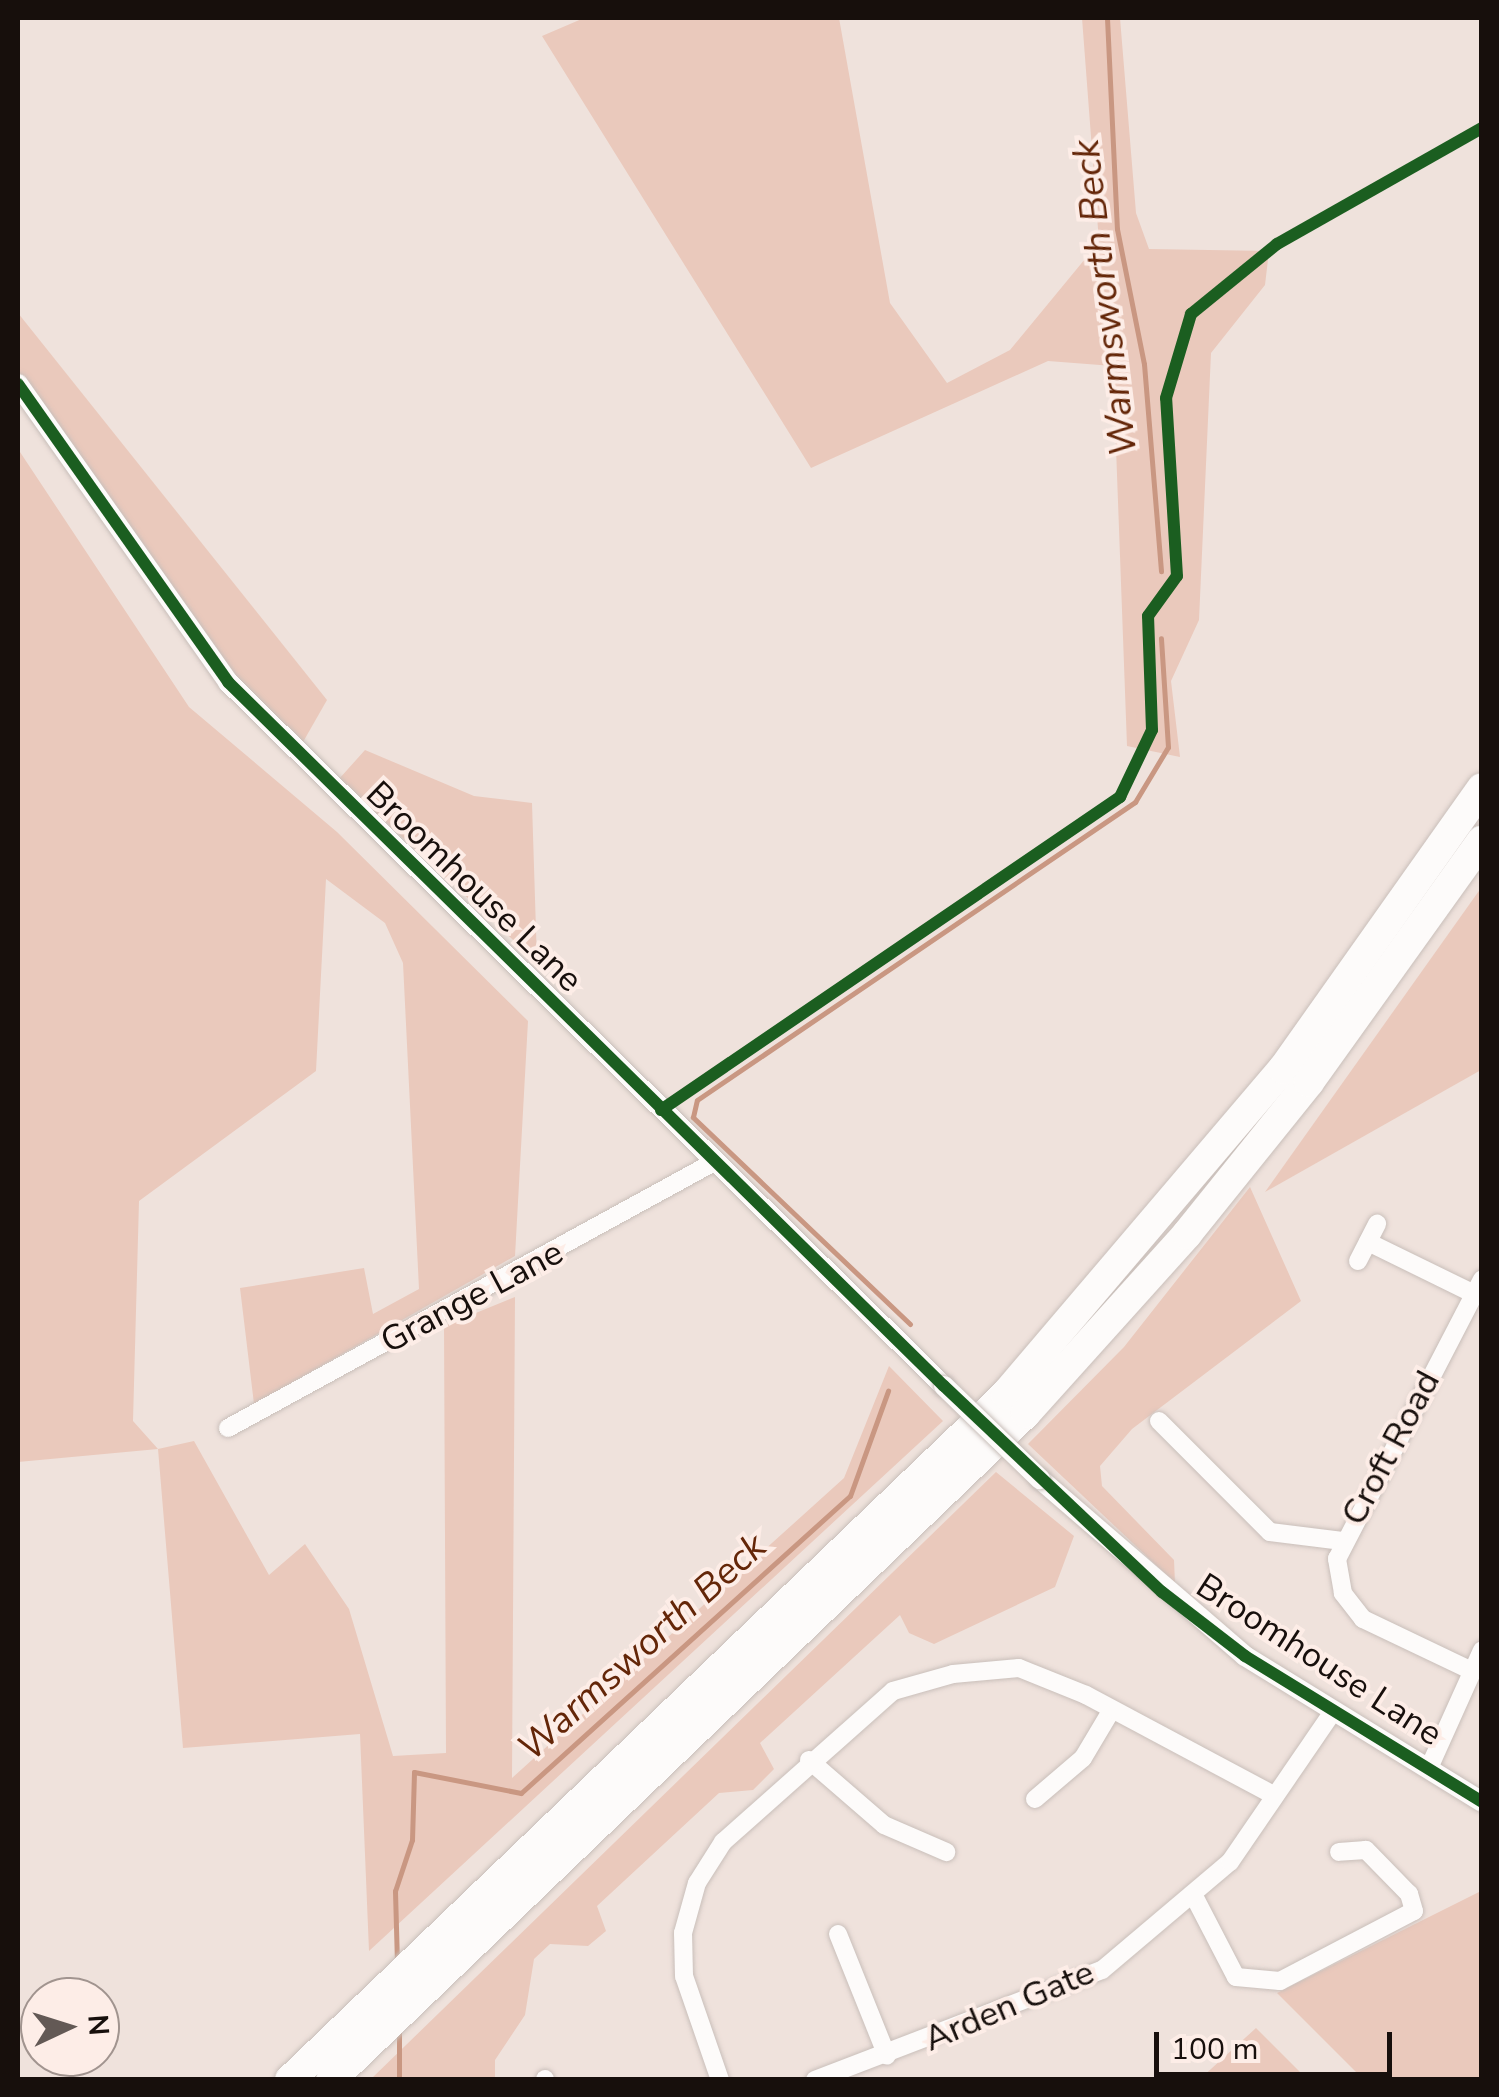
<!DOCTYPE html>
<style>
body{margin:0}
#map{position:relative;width:1499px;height:2097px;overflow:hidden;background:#efe2dc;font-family:"Nunito Sans",sans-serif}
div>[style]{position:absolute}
.green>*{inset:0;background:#eac9bc}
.stream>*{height:5px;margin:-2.5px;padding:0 2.5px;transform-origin:2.5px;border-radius:2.5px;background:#c99782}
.roads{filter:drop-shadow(0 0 2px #c9bfba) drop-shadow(0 0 2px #c9bfba)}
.minor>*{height:18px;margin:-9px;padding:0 9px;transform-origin:9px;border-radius:9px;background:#fdfbfa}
.tertiary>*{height:20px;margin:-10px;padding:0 10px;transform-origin:10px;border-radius:10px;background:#fdfbfa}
.motorway>*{height:30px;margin:-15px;padding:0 15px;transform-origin:15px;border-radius:15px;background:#fdfbfa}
.bridges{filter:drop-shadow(0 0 2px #c9bfba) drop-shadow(0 0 2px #c9bfba)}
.tertiary-bridge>*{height:20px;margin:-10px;padding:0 10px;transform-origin:10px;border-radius:10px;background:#fdfbfa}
.cycleway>*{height:12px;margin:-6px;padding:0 6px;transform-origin:6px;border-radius:6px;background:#1b5e20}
span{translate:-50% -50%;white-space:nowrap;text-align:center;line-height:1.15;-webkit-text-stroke:8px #fdede7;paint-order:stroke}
.street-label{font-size:35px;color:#170f0c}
.water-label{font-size:38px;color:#642608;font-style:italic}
.frame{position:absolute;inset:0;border:20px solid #170f0c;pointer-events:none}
.north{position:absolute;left:20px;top:1977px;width:100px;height:100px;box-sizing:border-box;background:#fdede7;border:2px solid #a1948f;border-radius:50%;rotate:86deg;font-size:28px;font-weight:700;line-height:40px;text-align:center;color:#170f0c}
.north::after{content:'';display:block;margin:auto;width:35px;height:45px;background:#635955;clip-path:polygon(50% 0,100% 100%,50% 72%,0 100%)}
.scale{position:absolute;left:1154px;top:2032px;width:238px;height:45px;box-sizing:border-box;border:5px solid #170f0c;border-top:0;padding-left:12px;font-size:30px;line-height:35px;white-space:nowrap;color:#170f0c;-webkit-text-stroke:8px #fdede7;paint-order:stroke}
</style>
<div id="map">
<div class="green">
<i style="clip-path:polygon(584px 18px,839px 18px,890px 303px,947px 383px,1010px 350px,1099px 242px,1082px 18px,1120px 18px,1136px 213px,1149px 249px,1269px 251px,1265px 285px,1211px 353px,1199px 620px,1171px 681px,1180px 757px,1127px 746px,1113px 366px,1048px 361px,811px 468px,542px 36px)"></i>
<i style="clip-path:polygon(18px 313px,327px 700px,299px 749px,212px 649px,18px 372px)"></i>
<i style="clip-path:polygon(18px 449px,189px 707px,337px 832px,528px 1021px,515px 1256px,254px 1404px,240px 1288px,364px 1268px,373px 1314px,419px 1289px,403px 963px,385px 923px,326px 879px,316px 1071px,139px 1201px,133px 1421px,158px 1449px,194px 1441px,269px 1575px,305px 1544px,349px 1609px,393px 1756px,446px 1753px,444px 1326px,515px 1297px,512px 1778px,844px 1478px,889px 1366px,943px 1421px,369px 1951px,360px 1734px,183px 1748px,158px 1449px,18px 1462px)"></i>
<i style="clip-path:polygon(365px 750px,474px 796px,532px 803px,537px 962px,339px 779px)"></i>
<i style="clip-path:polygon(1481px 888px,1481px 1070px,1265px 1192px)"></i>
<i style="clip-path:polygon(1250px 1187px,1301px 1301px,1132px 1429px,1100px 1466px,1102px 1486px,1174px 1560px,1175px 1583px,1028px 1444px,1124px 1347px)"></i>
<i style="clip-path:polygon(996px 1472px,1074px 1536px,1055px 1587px,934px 1644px,909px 1633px,900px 1615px,760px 1743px,774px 1769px,753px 1790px,719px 1793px,597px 1906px,606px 1931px,588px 1946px,550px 1944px,534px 1959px,525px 2015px,495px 2060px,495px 2079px,371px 2079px)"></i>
<i style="clip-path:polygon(1481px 1891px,1481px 2079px,1363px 2079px,1277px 1993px)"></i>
<i style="clip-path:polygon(1256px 2028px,1307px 2079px,1200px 2079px)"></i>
</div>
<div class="stream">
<i style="left:1107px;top:18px;width:211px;rotate:87.3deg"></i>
<i style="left:1117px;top:229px;width:138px;rotate:78.7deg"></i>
<i style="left:1144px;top:364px;width:208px;rotate:85.3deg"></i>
<i style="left:910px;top:1324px;width:300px;rotate:-136.4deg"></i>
<i style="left:693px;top:1117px;width:17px;rotate:-77deg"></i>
<i style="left:697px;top:1100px;width:530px;rotate:-34.23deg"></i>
<i style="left:1135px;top:802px;width:64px;rotate:-59deg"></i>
<i style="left:1168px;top:747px;width:109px;rotate:-93.7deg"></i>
<i style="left:397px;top:1963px;width:72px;rotate:-91.6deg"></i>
<i style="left:395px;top:1891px;width:54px;rotate:-71.6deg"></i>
<i style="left:412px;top:1840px;width:68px;rotate:-88.3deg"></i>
<i style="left:414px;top:1772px;width:109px;rotate:11.1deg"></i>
<i style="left:521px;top:1793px;width:443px;rotate:-42.1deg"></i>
<i style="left:850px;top:1496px;width:112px;rotate:-70.1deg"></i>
<i style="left:399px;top:2080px;width:51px;rotate:-90deg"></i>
</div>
<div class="roads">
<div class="minor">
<i style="left:1368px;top:1242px;width:118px;rotate:26.1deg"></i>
<i style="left:1358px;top:1261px;width:42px;rotate:-62.8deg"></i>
<i style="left:1159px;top:1421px;width:157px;rotate:45deg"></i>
<i style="left:1270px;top:1532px;width:73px;rotate:7.1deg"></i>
<i style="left:228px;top:1428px;width:554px;rotate:-28.69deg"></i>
<i style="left:1472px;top:1671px;width:121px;rotate:-154.5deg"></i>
<i style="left:1363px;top:1619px;width:33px;rotate:-128deg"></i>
<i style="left:1343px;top:1593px;width:35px;rotate:-100deg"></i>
<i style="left:1337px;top:1559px;width:315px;rotate:-62.6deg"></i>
<i style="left:809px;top:1760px;width:99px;rotate:40.9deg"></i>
<i style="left:884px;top:1825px;width:68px;rotate:23.5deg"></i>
<i style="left:1429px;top:1768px;width:129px;rotate:-65.8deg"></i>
<i style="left:1035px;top:1799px;width:63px;rotate:-40.5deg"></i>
<i style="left:1083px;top:1758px;width:55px;rotate:-59.2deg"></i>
<i style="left:1195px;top:1898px;width:89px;rotate:62.6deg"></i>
<i style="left:1236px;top:1977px;width:44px;rotate:5.2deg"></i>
<i style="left:1280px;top:1981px;width:151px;rotate:-27.6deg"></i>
<i style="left:1414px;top:1911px;width:18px;rotate:-106deg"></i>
<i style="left:1409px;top:1894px;width:62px;rotate:-134.3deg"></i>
<i style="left:1366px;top:1850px;width:27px;rotate:176deg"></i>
<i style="left:838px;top:1934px;width:131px;rotate:68.1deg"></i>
<i style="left:545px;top:2079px;width:1px;rotate:90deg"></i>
<i style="left:720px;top:2080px;width:110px;rotate:-109.1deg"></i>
<i style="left:684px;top:1976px;width:43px;rotate:-91.3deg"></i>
<i style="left:683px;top:1933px;width:52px;rotate:-74.4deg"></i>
<i style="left:697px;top:1883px;width:49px;rotate:-57.6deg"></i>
<i style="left:723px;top:1842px;width:227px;rotate:-41.6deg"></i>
<i style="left:893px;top:1691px;width:62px;rotate:-15.8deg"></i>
<i style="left:953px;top:1674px;width:66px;rotate:-5.2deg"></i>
<i style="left:1019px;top:1668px;width:72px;rotate:21.9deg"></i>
<i style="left:1086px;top:1695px;width:214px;rotate:28.1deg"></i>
<i style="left:815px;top:2080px;width:307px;rotate:-21deg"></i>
<i style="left:1102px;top:1970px;width:167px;rotate:-40.2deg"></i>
<i style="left:1230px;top:1862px;width:181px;rotate:-55.6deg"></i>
</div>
<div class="tertiary">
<i style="left:18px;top:384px;width:365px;rotate:54.8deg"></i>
<i style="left:228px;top:682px;width:1004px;rotate:44.52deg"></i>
<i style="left:1040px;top:1479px;width:271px;rotate:40.8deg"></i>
<i style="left:1245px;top:1656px;width:278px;rotate:31.6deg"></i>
</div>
<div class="motorway">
<i style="left:290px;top:2080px;width:992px;rotate:-43.77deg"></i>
<i style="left:1006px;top:1394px;width:427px;rotate:-49.6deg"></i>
<i style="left:1283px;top:1069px;width:344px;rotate:-54.7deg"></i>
<i style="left:331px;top:2080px;width:963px;rotate:-43.82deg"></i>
<i style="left:1026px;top:1413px;width:241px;rotate:-48deg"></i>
<i style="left:1187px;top:1234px;width:195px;rotate:-51.2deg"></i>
<i style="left:1309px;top:1082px;width:297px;rotate:-54.4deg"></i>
</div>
</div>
<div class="bridges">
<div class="tertiary-bridge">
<i style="left:944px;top:1386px;width:134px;rotate:44.1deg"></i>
</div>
</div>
<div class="cycleway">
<i style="left:18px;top:384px;width:365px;rotate:54.8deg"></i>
<i style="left:228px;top:682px;width:1004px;rotate:44.52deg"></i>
<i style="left:944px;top:1386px;width:300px;rotate:43.4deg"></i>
<i style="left:1162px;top:1592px;width:105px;rotate:37.6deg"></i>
<i style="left:1245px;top:1656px;width:278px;rotate:31.6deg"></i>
<i style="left:661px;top:1110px;width:556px;rotate:-34.29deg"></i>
<i style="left:1120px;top:797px;width:74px;rotate:-64.5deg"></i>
<i style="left:1152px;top:730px;width:114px;rotate:-92deg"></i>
<i style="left:1148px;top:616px;width:49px;rotate:-54.1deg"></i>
<i style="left:1177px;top:576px;width:178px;rotate:-93.5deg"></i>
<i style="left:1166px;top:398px;width:88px;rotate:-73.4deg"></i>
<i style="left:1191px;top:314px;width:111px;rotate:-39.1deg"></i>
<i style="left:1277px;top:244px;width:236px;rotate:-29.5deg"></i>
</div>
<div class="street-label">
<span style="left:474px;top:887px;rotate:44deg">Broomhouse Lane</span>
<span style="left:472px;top:1297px;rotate:-28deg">Grange Lane</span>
<span style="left:1391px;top:1448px;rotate:-62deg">Croft Road</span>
<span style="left:1319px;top:1660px;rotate:33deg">Broomhouse Lane</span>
<span style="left:1009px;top:2006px;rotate:-23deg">Arden Gate</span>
</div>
<div class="water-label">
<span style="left:1105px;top:298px;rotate:-97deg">Warmsworth Beck</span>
<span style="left:642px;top:1647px;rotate:-42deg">Warmsworth Beck</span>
</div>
<div class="frame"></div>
<div class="north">N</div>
<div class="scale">100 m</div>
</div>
